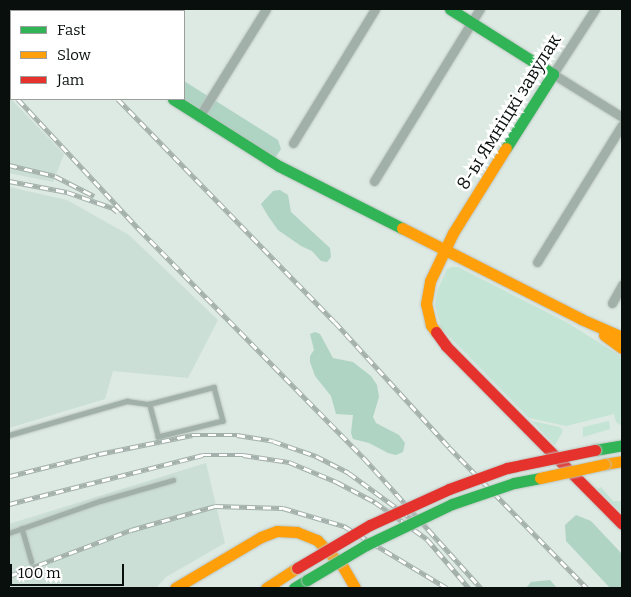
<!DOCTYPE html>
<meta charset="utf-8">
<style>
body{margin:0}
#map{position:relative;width:631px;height:597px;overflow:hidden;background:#dde9e3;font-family:Bitter,serif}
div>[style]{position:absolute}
.built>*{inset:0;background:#cbdfd6}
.green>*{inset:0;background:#c4e4d5}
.forest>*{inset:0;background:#afd4c3;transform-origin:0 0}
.roads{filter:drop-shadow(0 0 1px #bcc5c1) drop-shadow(0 0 1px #bcc5c1)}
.lane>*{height:4.5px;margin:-2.25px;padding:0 2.25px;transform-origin:2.25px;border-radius:2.25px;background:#a1b1a9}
.street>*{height:9px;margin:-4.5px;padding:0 4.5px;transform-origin:4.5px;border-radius:4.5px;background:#a1b1a9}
.fast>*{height:11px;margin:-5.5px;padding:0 5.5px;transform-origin:5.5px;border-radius:5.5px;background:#30b455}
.slow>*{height:11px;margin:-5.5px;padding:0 5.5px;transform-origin:5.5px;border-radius:5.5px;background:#ff9f0a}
.jam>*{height:11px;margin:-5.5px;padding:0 5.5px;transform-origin:5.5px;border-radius:5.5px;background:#e5322d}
.rail>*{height:4.5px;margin-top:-2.25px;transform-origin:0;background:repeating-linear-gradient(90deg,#fff 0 8px,#a4b0ab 0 16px);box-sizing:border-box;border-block:1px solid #a4b0ab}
.bridges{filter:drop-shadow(0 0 1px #bcc5c1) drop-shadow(0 0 1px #bcc5c1)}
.fast-bridge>*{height:11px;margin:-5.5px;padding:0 5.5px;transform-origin:5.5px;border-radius:5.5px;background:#30b455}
.slow-bridge>*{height:11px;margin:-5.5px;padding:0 5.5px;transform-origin:5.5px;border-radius:5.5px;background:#ff9f0a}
.jam-bridge>*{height:11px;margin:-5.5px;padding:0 5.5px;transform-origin:5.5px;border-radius:5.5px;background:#e5322d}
span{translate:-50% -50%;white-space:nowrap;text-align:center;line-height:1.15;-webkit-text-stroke:5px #fff;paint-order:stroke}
.street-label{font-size:18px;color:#080f0c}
.frame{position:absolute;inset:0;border:10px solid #080f0c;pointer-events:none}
.legend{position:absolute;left:10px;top:10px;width:175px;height:90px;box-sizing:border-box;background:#fff;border:1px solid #9c9f9e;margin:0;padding:6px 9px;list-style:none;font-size:15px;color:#080f0c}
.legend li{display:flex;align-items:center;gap:10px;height:25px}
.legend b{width:25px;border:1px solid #9c9f9e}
.scale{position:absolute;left:10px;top:564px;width:114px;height:22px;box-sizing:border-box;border:2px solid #080f0c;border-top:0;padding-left:6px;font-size:15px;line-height:18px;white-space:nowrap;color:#080f0c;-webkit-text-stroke:4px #fff;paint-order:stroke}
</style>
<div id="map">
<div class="built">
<i style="clip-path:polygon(9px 97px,64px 154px,53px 182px,9px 173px)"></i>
<i style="clip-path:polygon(9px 187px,67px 200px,129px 235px,218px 320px,188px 378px,113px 371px,105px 399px,9px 428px)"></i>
<i style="clip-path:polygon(206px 463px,225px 543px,166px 577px,156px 588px,9px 588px,9px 524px)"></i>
</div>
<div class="green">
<i style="clip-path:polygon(452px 267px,458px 267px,568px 323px,622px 357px,622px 426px,616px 422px,614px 414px,566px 426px,529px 418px,441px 328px,435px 305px,437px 291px,447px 269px)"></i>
<i style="clip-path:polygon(532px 421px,560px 427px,563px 431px,555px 445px)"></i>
<i style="clip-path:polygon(609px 421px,610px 429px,583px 437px,583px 427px)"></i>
<i style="clip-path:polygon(601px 487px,613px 501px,622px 501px,622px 513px,597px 489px)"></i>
</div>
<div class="forest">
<i style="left:9px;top:23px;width:3px;height:52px;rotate:45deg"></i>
<i style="clip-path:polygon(184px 81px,278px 140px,281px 149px,275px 158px,184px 99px)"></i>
<i style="clip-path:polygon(280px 190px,288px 195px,291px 212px,330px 248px,331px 257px,327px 262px,321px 261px,312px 251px,301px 246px,278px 230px,268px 216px,261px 204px,273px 191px)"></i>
<i style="clip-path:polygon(315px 332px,320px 334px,333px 358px,353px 362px,371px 376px,377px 385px,379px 397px,373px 417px,376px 423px,399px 435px,405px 443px,403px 452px,396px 455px,388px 453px,369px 443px,353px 439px,351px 433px,353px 415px,336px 414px,331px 396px,315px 376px,310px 362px,310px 356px,314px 350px,310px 334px)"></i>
<i style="clip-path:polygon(576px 515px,591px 521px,622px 554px,622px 588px,610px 588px,566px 541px,565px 525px)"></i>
<i style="clip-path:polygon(550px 580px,557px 588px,526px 588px,531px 582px)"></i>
</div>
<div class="roads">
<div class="lane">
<i style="left:9px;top:435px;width:123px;rotate:-16.1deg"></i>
<i style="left:127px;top:401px;width:22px;rotate:8deg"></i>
<i style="left:149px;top:404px;width:67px;rotate:-14.7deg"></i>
<i style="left:214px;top:387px;width:35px;rotate:75deg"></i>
<i style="left:223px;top:421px;width:67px;rotate:166.2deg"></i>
<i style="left:158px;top:437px;width:34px;rotate:-105deg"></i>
<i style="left:22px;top:528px;width:35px;rotate:74deg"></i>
<i style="left:9px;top:533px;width:96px;rotate:-19.4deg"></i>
<i style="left:100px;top:501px;width:76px;rotate:-16deg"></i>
</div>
<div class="street">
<i style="left:595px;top:9px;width:77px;rotate:122.9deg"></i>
<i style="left:553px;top:74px;width:81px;rotate:31.9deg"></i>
<i style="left:155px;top:11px;width:3px;rotate:-45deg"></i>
<i style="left:199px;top:117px;width:127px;rotate:-58.2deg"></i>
<i style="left:293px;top:143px;width:157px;rotate:-58.5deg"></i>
<i style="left:374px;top:181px;width:202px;rotate:-58.4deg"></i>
<i style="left:537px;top:262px;width:161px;rotate:-58.2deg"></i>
<i style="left:612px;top:303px;width:21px;rotate:-61deg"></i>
</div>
<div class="fast">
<i style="left:450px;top:9px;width:122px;rotate:32.3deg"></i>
<i style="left:553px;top:74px;width:88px;rotate:122.4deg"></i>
<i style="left:173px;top:99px;width:125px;rotate:32.3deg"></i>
<i style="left:279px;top:166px;width:138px;rotate:26.8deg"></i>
<i style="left:595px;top:450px;width:27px;rotate:-10deg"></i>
<i style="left:294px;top:588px;width:15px;rotate:-32deg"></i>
</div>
<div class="slow">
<i style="left:402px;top:228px;width:201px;rotate:26.9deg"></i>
<i style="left:581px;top:319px;width:45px;rotate:23.7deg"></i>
<i style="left:436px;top:332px;width:9px;rotate:-126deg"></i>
<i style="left:431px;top:325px;width:22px;rotate:-103deg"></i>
<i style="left:426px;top:304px;width:23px;rotate:-80deg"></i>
<i style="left:430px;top:281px;width:53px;rotate:-64.4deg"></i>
<i style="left:453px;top:233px;width:100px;rotate:-58.1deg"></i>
<i style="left:604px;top:335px;width:22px;rotate:36deg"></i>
<i style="left:605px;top:464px;width:17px;rotate:-10deg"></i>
<i style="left:175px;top:588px;width:100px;rotate:-30.7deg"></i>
<i style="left:261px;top:537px;width:17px;rotate:-21deg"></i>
<i style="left:277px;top:531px;width:20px;rotate:3deg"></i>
<i style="left:297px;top:532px;width:22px;rotate:22deg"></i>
<i style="left:317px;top:540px;width:37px;rotate:46deg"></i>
<i style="left:343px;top:567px;width:24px;rotate:60deg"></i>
<i style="left:266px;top:588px;width:37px;rotate:-33deg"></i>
</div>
<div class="jam">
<i style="left:68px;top:9px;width:3px;rotate:45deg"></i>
<i style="left:436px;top:332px;width:17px;rotate:54deg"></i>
<i style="left:446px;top:346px;width:250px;rotate:45.3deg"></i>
</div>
</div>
<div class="rail">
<i style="left:29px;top:9px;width:4px;rotate:34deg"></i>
<i style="left:9px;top:89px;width:4px;rotate:56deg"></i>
<i style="left:18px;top:99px;width:178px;rotate:47.1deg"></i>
<i style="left:139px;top:229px;width:321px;rotate:45.5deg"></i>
<i style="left:364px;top:458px;width:175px;rotate:48deg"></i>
<i style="left:118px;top:99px;width:311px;rotate:45.8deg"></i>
<i style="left:335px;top:322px;width:169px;rotate:47.6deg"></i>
<i style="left:449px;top:447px;width:197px;rotate:45.6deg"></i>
<i style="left:9px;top:165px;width:47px;rotate:13.4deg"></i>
<i style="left:55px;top:176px;width:44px;rotate:27.1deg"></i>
<i style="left:9px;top:181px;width:59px;rotate:10.7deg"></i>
<i style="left:67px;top:192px;width:49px;rotate:19.2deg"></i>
<i style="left:113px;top:208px;width:6px;rotate:39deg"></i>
<i style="left:10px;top:476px;width:92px;rotate:-13.9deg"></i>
<i style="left:99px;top:454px;width:95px;rotate:-11.5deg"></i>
<i style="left:192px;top:435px;width:45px"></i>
<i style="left:237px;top:435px;width:36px;rotate:9deg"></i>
<i style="left:273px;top:441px;width:46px;rotate:19.2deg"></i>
<i style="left:316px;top:456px;width:37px;rotate:27deg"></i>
<i style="left:349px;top:473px;width:78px;rotate:36.1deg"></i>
<i style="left:9px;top:504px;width:200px;rotate:-14.2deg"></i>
<i style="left:203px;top:455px;width:40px"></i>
<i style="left:243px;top:455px;width:47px;rotate:8.7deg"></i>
<i style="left:289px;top:462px;width:52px;rotate:22.6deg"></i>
<i style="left:337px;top:482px;width:43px;rotate:27.8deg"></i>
<i style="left:375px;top:502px;width:64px;rotate:35.4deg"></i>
<i style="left:427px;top:539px;width:65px;rotate:49.4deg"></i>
<i style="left:9px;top:576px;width:130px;rotate:-20.7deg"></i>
<i style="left:131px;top:530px;width:87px;rotate:-15.9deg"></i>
<i style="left:215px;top:506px;width:68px;rotate:1.7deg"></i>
<i style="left:283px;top:508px;width:64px;rotate:16.4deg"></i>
<i style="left:344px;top:526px;width:120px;rotate:31deg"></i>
</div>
<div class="bridges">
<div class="fast-bridge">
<i style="left:307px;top:580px;width:69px;rotate:-30.7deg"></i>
<i style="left:366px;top:545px;width:95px;rotate:-25.5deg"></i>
<i style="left:452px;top:504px;width:65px;rotate:-18.7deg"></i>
<i style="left:514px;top:483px;width:26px;rotate:-11deg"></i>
</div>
<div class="slow-bridge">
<i style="left:540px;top:478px;width:66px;rotate:-12.2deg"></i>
</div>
<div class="jam-bridge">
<i style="left:297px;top:568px;width:85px;rotate:-30.5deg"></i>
<i style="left:370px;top:525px;width:87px;rotate:-24.5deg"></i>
<i style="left:449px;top:489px;width:62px;rotate:-19.9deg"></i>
<i style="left:507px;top:468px;width:90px;rotate:-11.6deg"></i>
</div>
</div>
<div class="street-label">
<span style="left:509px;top:112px;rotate:-58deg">8-ы Ямніцкі завулак</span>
</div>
<div class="frame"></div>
<ul class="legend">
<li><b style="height:6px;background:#30b455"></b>Fast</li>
<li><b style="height:6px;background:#ff9f0a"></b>Slow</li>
<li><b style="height:6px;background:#e5322d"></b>Jam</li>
</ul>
<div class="scale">100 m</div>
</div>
